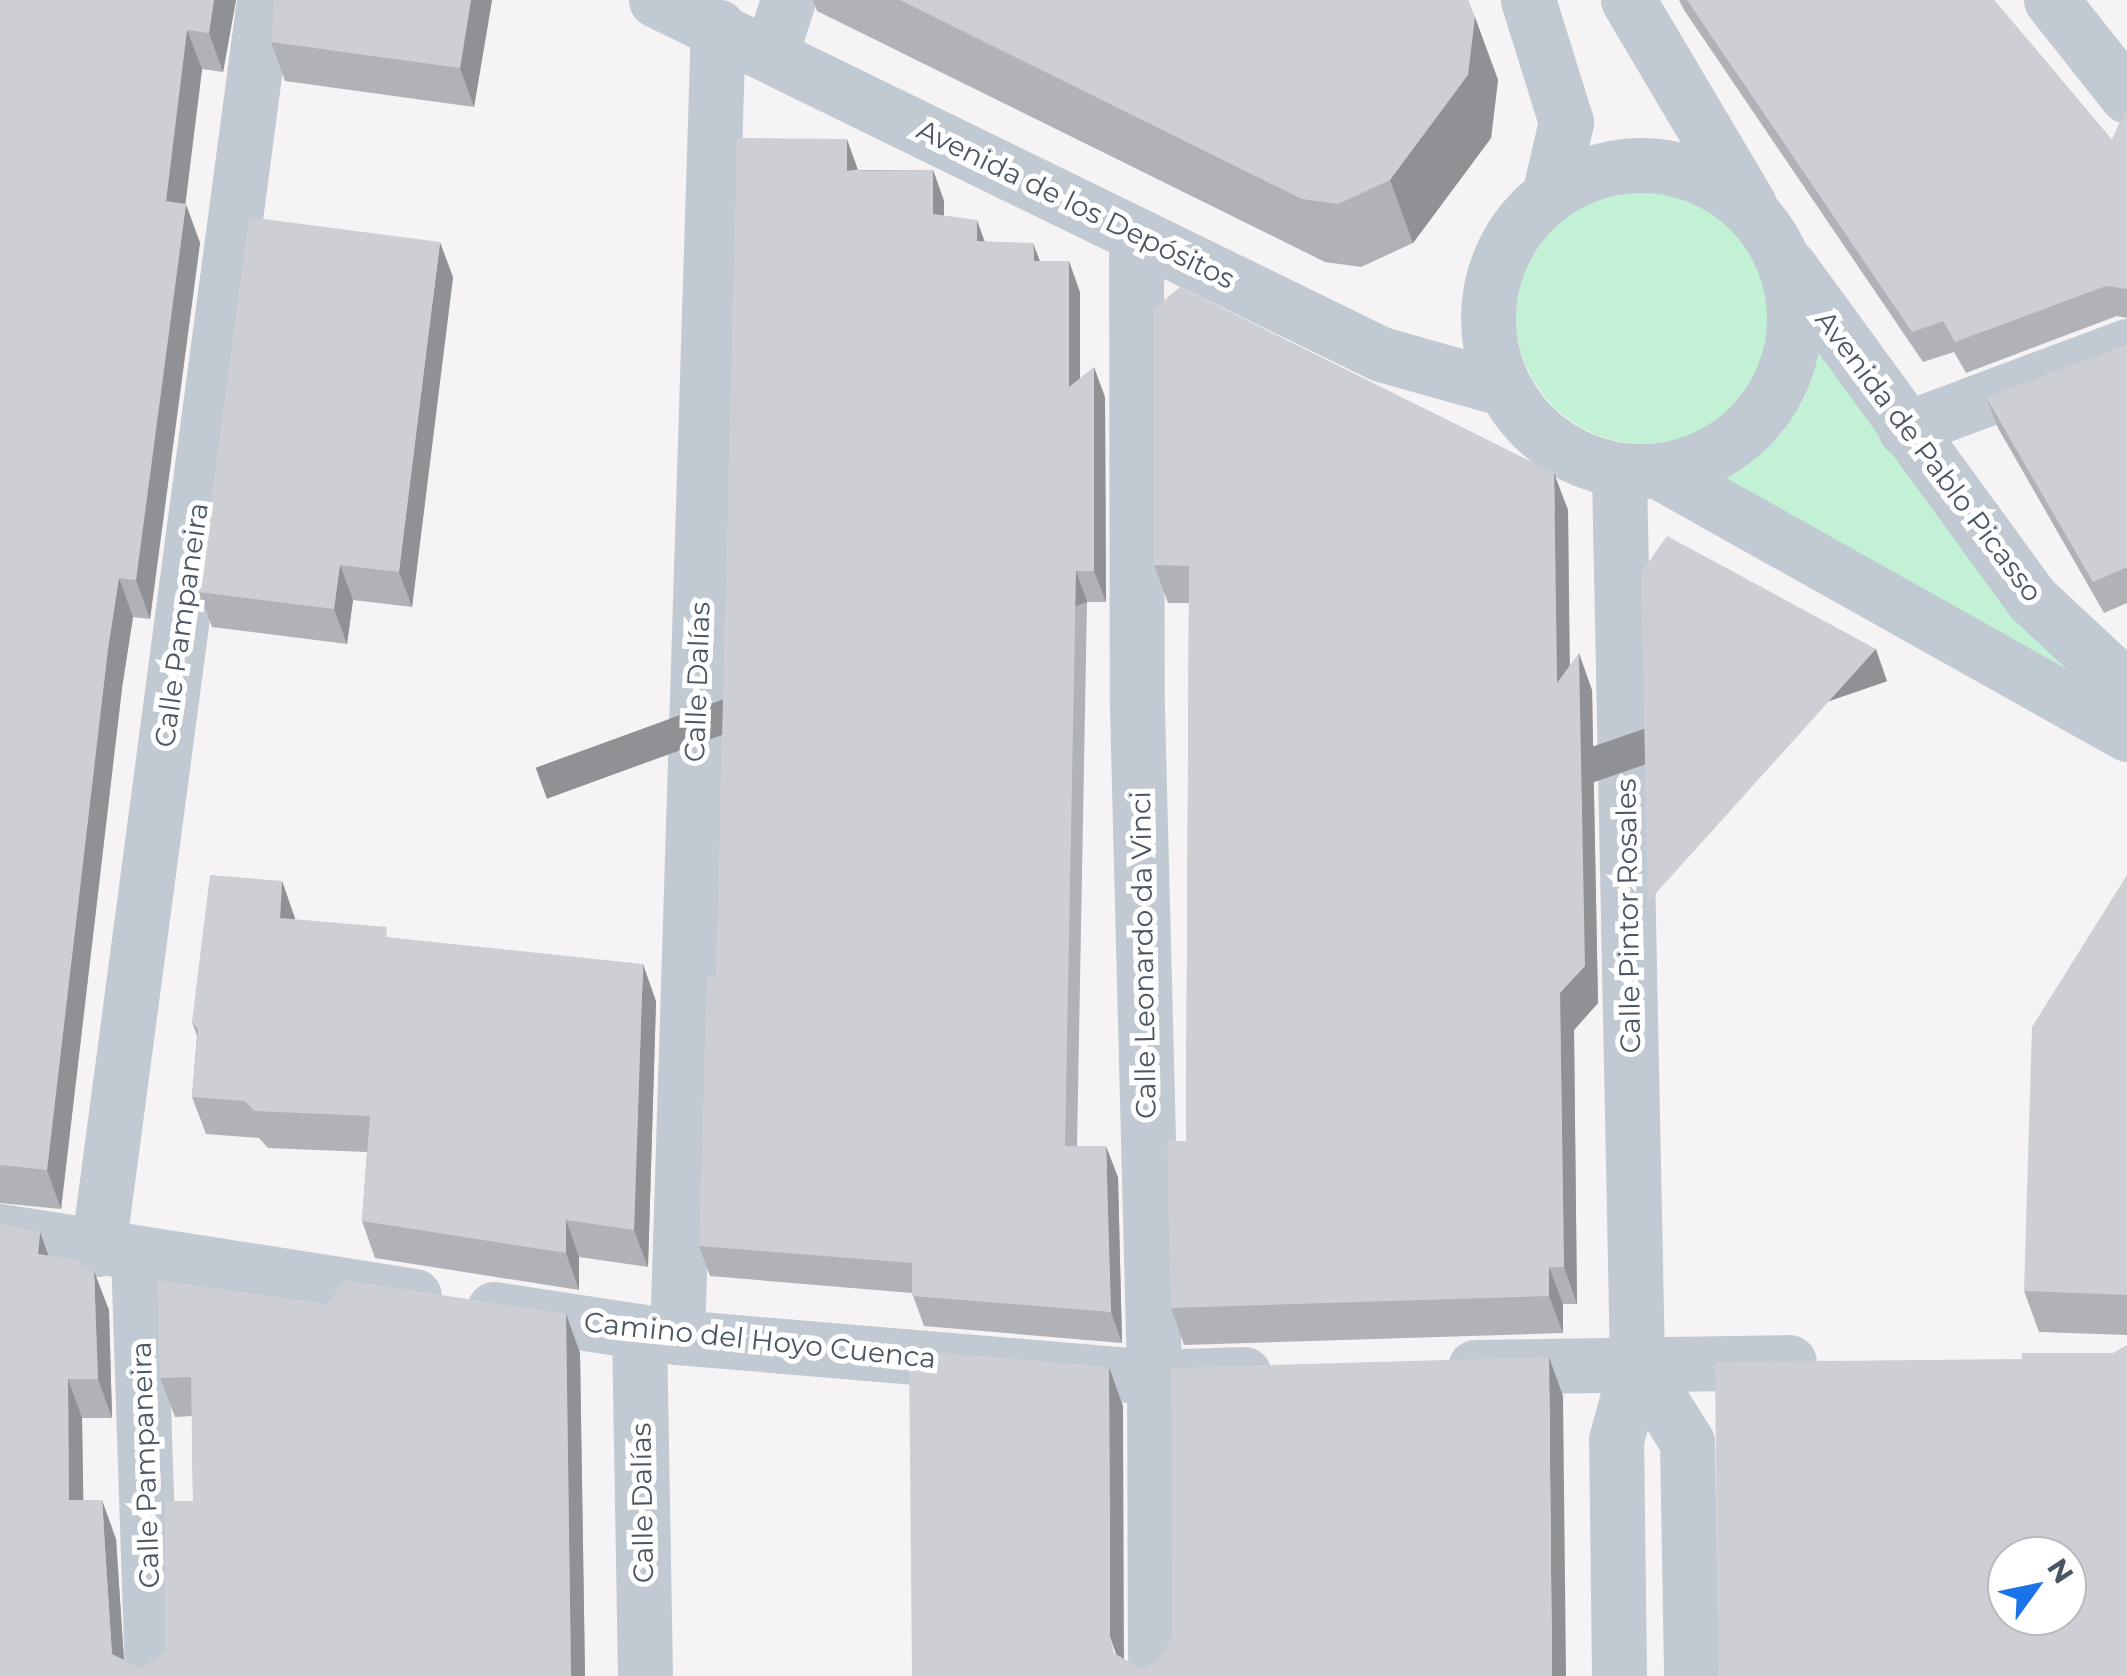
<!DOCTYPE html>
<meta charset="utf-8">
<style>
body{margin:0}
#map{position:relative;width:2127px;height:1676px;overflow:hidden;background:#f5f3f3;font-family:Montserrat,sans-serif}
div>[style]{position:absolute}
.green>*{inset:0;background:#c3f1d5}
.round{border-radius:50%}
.pedestrian>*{height:55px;margin:-27.5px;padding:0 27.5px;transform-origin:27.5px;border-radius:27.5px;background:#c1cad2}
.minor>*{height:55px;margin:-27.5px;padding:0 27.5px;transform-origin:27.5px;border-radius:27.5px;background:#c1cad2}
.tertiary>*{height:55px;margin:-27.5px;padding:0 27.5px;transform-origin:27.5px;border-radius:27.5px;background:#c1cad2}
.tertiary>.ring{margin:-27.5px;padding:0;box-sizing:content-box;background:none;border:55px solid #c1cad2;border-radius:50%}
.wall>*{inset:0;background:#b0b2b7}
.shaded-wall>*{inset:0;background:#909195;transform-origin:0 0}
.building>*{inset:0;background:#cdcfd5}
span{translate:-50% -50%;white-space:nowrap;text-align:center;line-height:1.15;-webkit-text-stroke:10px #fff;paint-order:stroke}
.street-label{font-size:28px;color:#4a5661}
.north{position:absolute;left:1987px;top:1536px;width:100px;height:100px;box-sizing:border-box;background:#fff;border:2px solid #b7bbc0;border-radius:50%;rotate:57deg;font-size:28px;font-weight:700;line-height:40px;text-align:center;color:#4a5661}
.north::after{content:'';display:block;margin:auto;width:35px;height:45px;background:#1a73e8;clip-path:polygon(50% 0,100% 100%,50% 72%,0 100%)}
</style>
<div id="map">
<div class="green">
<i class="round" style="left:1516px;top:188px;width:256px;height:256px"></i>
<i style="clip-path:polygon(1816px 347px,2120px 709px,1698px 486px,1745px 467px,1783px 431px,1806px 395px)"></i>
</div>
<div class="pedestrian">
<i style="left:771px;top:53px;width:56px;rotate:-72.2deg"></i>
</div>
<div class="minor">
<i style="left:656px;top:0;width:807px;rotate:26.03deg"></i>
<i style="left:1381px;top:354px;width:129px;rotate:15.8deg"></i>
<i style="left:2051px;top:0;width:122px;rotate:51.6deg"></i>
<i style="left:1136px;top:235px;width:473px;rotate:89.9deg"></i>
<i style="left:1137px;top:708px;width:669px;rotate:88.54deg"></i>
<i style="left:1154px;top:1377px;width:299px;rotate:89.8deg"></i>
<i style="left:1905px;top:429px;width:237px;rotate:-20.5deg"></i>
<i style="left:0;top:1231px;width:419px;rotate:8.9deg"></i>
<i style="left:98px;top:1249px;width:1260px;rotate:-82.43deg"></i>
<i style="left:138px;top:1254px;width:422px;rotate:88.1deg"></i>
<i style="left:494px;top:1309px;width:185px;rotate:8.7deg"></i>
<i style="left:677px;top:1337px;width:479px;rotate:4.8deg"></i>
<i style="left:1154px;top:1377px;width:90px;rotate:-1.9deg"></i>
<i style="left:639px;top:1331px;width:345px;rotate:89deg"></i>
<i style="left:677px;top:1337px;width:1311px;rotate:-88.21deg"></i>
<i style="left:1637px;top:1362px;width:94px;rotate:58deg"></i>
<i style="left:1687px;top:1442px;width:234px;rotate:89deg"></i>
<i style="left:1475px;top:1367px;width:314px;rotate:-0.9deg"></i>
<i style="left:1619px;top:1676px;width:236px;rotate:-90.7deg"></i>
<i style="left:1616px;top:1440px;width:81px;rotate:-74.9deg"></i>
<i style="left:1637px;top:1362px;width:891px;rotate:-91.16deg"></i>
</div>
<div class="tertiary">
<i style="left:1528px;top:0;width:128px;rotate:72.7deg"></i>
<i style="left:1566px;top:122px;width:75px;rotate:103.1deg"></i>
<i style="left:1628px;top:0;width:238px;rotate:59.4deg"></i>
<i class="ring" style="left:1488px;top:165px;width:251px;height:251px"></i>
<i style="left:1789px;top:266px;width:414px;rotate:53.9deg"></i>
<i style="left:2033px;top:600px;width:129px;rotate:43.1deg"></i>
<i style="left:1658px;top:471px;width:538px;rotate:29.28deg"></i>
</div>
<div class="wall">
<i style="clip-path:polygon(0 0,236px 0,223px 72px,202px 69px,185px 204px,200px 243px,150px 619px,133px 617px,122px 688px,61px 1209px,0 1203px)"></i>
<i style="clip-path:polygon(274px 0,492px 0,474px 107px,285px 81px,271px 42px)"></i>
<i style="clip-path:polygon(813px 0,1468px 0,1498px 80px,1491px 138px,1413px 243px,1361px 267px,1325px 262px,817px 11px)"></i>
<i style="clip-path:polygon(1679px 0,1994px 0,2112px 140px,2127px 107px,2127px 318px,2117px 316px,1966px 373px,1954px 352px,1923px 362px,1684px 10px)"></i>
<i style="clip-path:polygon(858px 170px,933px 170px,944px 201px,944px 216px,984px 241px,1040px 261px,1080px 292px,1080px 378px,1105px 397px,1106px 602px,1087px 602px,1077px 1146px,1118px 1177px,1122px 1343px,924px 1326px,912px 1293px,710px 1276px,699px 1246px,716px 977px)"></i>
<i style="clip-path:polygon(453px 277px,412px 607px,353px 600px,347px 644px,212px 627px,199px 592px)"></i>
<i style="clip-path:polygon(2127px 344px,2127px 603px,2104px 613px,1998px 428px,1986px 397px)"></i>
<i style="clip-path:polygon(1568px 510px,1570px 665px,1592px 690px,1598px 1003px,1574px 1030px,1577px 1304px,1563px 1304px,1563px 1333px,1184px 1345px,1171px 1308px,1186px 1141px,1189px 603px,1168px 603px,1154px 565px)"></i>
<i style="clip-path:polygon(2127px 875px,2127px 1335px,2039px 1332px,2024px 1291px)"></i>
<i style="clip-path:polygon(282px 881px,295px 920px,391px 938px,656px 1001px,648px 1267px,579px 1257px,579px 1290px,375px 1258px,362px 1221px,367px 1152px,268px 1148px,259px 1138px,206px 1134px,192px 1097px,197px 1036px,192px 1022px)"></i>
<i style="clip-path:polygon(49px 1256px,84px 1270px,109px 1310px,112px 1418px,82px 1418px,83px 1500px,116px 1539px,124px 1660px,140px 1668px,165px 1652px,193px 1501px,192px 1416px,175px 1417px,160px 1378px,327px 1304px,566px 1314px,580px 1353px,585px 1676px,0 1676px)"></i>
</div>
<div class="shaded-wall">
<i style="clip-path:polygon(214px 0,236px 0,223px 72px,209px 33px)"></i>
<i style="clip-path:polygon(471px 0,492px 0,474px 107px,460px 68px)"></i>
<i style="clip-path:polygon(1475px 17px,1498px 80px,1491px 138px,1413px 243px,1390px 180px)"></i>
<i style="clip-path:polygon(187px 30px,202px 69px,181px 240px,166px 201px)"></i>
<i style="clip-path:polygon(847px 139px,858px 170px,847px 171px)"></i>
<i style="clip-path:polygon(933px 170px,944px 201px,944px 245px,933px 214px)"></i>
<i style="clip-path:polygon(186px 204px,200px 243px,150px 619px,136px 580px)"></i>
<i style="clip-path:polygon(977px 220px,988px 251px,977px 241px)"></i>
<i style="clip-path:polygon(440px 242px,453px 277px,412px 607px,399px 572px)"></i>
<i style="clip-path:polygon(1033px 243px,1045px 274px,1034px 261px)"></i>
<i style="clip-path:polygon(1069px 261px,1080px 292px,1080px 418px,1069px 387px)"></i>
<i style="clip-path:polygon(1094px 367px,1105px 397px,1106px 602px,1094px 571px)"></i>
<i style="clip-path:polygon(1554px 473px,1568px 510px,1570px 720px,1557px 683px)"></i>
<i style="clip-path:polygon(340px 565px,353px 600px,347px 644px,334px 609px)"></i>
<i style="left:1076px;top:571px;width:33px;height:575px;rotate:70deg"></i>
<i style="clip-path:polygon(119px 578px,133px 617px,122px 688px,61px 1209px,47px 1170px,108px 649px)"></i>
<i style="left:1876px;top:649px;width:34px;height:341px;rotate:71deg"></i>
<i style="clip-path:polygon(1579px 653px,1592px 690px,1598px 1003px,1574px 1030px,1577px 1304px,1564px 1267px,1560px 993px)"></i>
<i style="clip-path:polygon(282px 881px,295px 918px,293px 955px,280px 918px)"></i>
<i style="clip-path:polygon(643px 964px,656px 1001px,648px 1267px,634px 1230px)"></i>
<i style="clip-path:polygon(1106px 1146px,1118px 1177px,1122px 1343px,1111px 1312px)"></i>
<i style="clip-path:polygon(566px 1220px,579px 1257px,579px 1290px,566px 1253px)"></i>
<i style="clip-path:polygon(40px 1232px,54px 1271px,38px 1254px)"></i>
<i style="clip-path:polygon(1549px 1267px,1563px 1304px,1563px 1333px,1549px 1296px)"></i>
<i style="clip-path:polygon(94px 1271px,109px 1310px,112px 1418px,98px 1379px)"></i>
<i style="clip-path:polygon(566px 1314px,580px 1353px,585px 1676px,571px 1676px)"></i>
<i style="clip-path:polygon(1549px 1357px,1563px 1396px,1566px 1676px,1552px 1676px)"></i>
<i style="clip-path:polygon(1109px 1367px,1123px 1406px,1124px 1676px,1110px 1637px)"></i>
<i style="clip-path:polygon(68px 1379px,82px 1418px,84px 1539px,69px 1500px)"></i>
<i style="clip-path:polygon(102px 1500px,116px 1539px,125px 1676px,112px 1654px)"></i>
</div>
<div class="building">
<i style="clip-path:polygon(0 0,214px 0,209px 33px,187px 30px,166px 201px,186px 204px,136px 580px,119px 578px,108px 649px,47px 1170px,0 1165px)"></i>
<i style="clip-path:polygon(274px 0,471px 0,460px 68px,271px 42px)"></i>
<i style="clip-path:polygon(900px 0,1468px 0,1475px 17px,1468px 75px,1390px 180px,1338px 204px,1302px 199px)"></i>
<i style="clip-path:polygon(1687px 0,1994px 0,2112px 140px,2127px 107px,2127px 289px,2106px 286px,1955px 342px,1943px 321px,1912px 332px)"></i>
<i style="clip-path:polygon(737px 138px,847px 139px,847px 171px,933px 170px,933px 214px,977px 220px,977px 241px,1033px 243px,1034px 261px,1069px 261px,1069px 387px,1094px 367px,1094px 571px,1076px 571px,1065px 1146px,1106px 1146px,1111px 1312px,912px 1296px,912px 1263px,699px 1246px,707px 976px,716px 977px)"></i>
<i style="clip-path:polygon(249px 217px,440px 242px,399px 572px,340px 565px,334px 609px,199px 592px)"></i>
<i style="clip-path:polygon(1180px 287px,1554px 473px,1557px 683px,1579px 653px,1585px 966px,1560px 993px,1564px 1267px,1549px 1267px,1549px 1296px,1171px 1308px,1167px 1141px,1186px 1141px,1189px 566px,1154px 565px,1154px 309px)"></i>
<i style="clip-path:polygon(2127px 344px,2127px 569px,2125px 568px,2093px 582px,1986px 397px)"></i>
<i style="clip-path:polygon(1667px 536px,1876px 649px,1648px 902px,1641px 573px)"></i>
<i style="clip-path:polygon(210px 875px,282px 881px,280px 918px,387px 927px,386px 937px,643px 964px,634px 1230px,566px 1220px,566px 1253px,362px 1221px,370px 1116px,254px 1111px,245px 1101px,192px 1097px,198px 1029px,192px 1022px)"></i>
<i style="clip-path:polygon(2127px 875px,2127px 1295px,2024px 1291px,2032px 1027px)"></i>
<i style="clip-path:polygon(0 1224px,40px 1232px,38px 1254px,81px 1260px,81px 1269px,94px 1271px,98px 1379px,68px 1379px,69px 1500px,102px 1500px,112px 1654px,140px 1668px,165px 1652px,165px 1501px,193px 1501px,191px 1377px,160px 1378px,157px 1280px,327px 1304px,344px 1280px,566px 1314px,571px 1676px,0 1676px)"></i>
<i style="clip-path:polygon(evenodd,2127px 1345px,2127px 1676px,1718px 1676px,1715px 1362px,2022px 1359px,2022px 1353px,2113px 1353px,2127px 1345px,2007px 1556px,2067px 1556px,2067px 1616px,2007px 1616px,2007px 1556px)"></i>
<i style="clip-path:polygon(909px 1350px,1109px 1367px,1110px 1637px,1114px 1653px,1140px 1668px,1157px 1663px,1172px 1637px,1171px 1368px,1549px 1357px,1552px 1676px,912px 1676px)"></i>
</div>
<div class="street-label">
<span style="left:1076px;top:204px;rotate:26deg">Avenida de los Depósitos</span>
<span style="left:1929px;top:456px;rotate:53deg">Avenida de Pablo Picasso</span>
<span style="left:181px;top:625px;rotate:-82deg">Calle Pampaneira</span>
<span style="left:697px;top:682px;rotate:-88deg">Calle Dalías</span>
<span style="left:1628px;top:916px;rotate:-91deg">Calle Pintor Rosales</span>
<span style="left:1143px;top:955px;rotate:-91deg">Calle Leonardo da Vinci</span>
<span style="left:760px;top:1340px;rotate:6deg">Camino del Hoyo Cuenca</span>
<span style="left:145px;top:1465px;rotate:-92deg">Calle Pampaneira</span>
<span style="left:642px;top:1503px;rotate:-91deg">Calle Dalías</span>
</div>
<div class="north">N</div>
</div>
